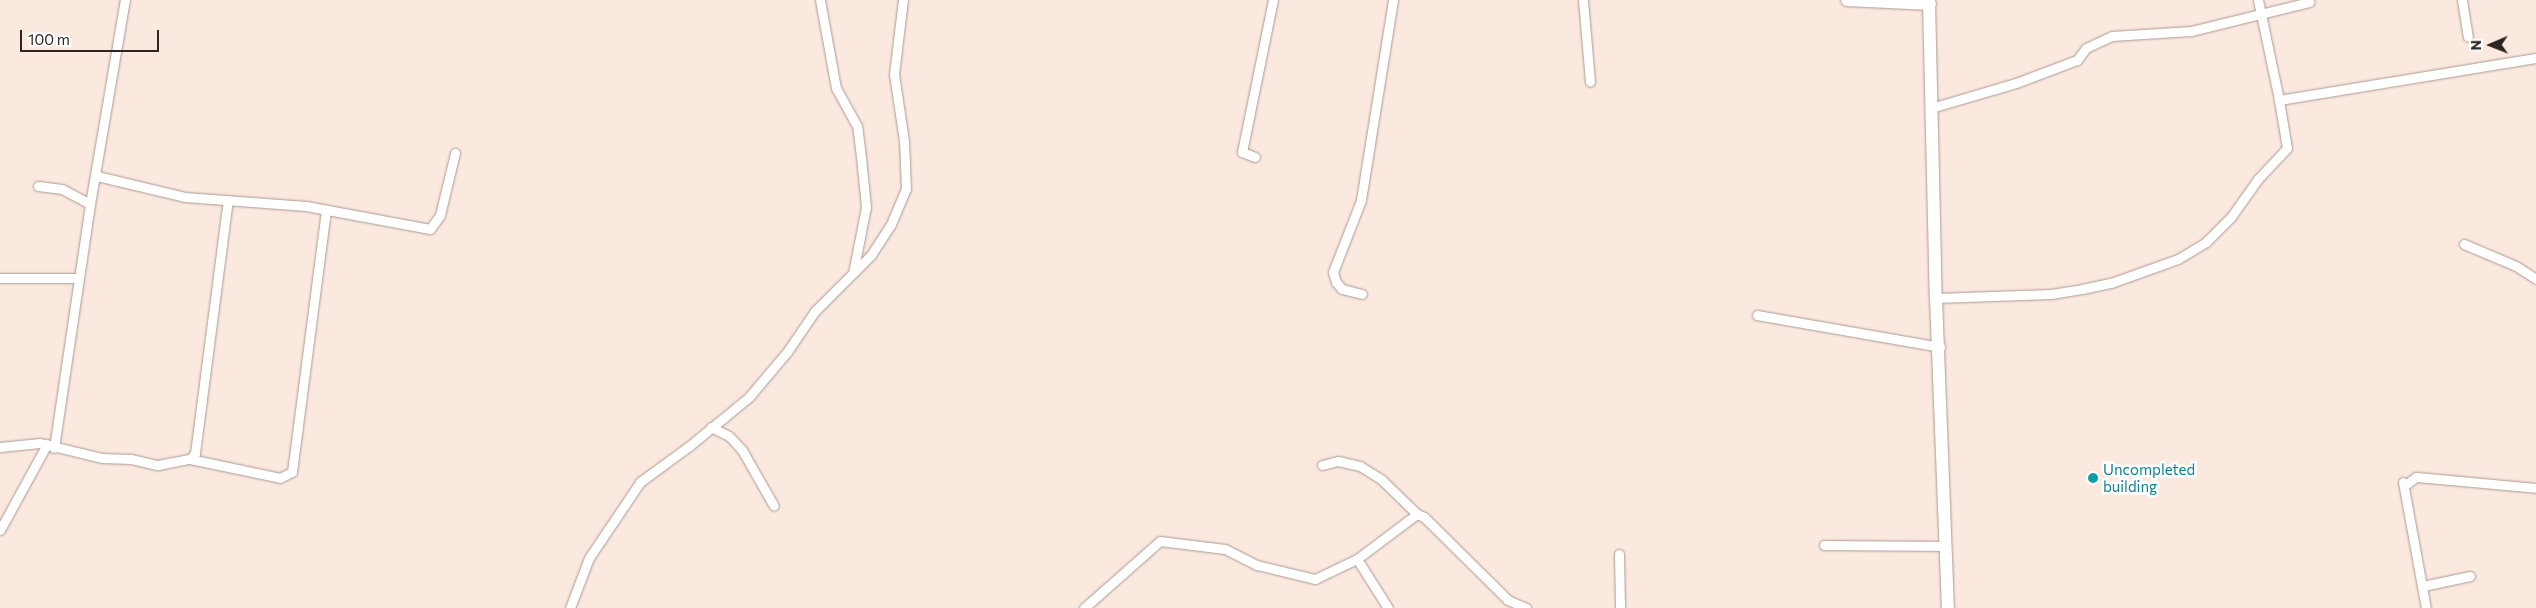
<!DOCTYPE html>
<style>
body{margin:0}
#map{position:relative;width:2536px;height:608px;overflow:hidden;background:#fbe8df;font-family:Commissioner,sans-serif}
div>[style]{position:absolute}
.roads{filter:drop-shadow(0 0 1px #ab9a91) drop-shadow(0 0 1px #ab9a91)}
.street>*{height:9px;margin:-4.5px;padding:0 4.5px;transform-origin:4.5px;border-radius:4.5px;background:#fff}
.secondary>*{height:12px;margin:-6px;padding:0 6px;transform-origin:6px;border-radius:6px;background:#fff}
.dots>*{width:14px;height:14px;translate:-50% -50%;box-sizing:border-box;border:2px solid #fff;border-radius:50%}
span{translate:-50% -50%;white-space:nowrap;text-align:center;line-height:1.15;-webkit-text-stroke:5px #fff;paint-order:stroke}
.culture-label{font-size:15px;color:#0d838f}
.left{translate:0 -50%;text-align:left}
.north{position:absolute;left:2466px;top:20px;width:50px;height:50px;-webkit-text-stroke:4px #fff;paint-order:stroke;rotate:269deg;font-size:14px;font-weight:700;line-height:20px;text-align:center;color:#2c2522}
.north::after{content:'';display:block;margin:auto;width:18px;height:22px;background:#2c2522;clip-path:polygon(50% 0,100% 100%,50% 72%,0 100%)}
.scale{position:absolute;left:20px;top:30px;width:139px;height:22px;box-sizing:border-box;border:2px solid #2c2522;border-top:0;padding-left:6px;font-size:15px;line-height:18px;white-space:nowrap;color:#2c2522;-webkit-text-stroke:4px #fff;paint-order:stroke}
</style>
<div id="map">
<div class="roads">
<div class="street">
<i style="left:1583px;top:0;width:82px;rotate:85.1deg"></i>
<i style="left:2258px;top:0;width:102px;rotate:78.1deg"></i>
<i style="left:2279px;top:100px;width:260px;rotate:-9.3deg"></i>
<i style="left:2462px;top:0;width:37px;rotate:81deg"></i>
<i style="left:1931px;top:108px;width:89px;rotate:-16.4deg"></i>
<i style="left:2016px;top:83px;width:65px;rotate:-20.7deg"></i>
<i style="left:2077px;top:60px;width:15px;rotate:-53deg"></i>
<i style="left:2086px;top:48px;width:29px;rotate:-25deg"></i>
<i style="left:2112px;top:36px;width:79px;rotate:-3.6deg"></i>
<i style="left:2191px;top:31px;width:122px;rotate:-13.8deg"></i>
<i style="left:1255px;top:157px;width:14px;rotate:-159deg"></i>
<i style="left:1242px;top:152px;width:155px;rotate:-78.5deg"></i>
<i style="left:97px;top:176px;width:90px;rotate:13.4deg"></i>
<i style="left:185px;top:197px;width:121px;rotate:4.3deg"></i>
<i style="left:306px;top:206px;width:126px;rotate:10.5deg"></i>
<i style="left:430px;top:229px;width:17px;rotate:-54deg"></i>
<i style="left:440px;top:215px;width:64px;rotate:-76.4deg"></i>
<i style="left:38px;top:186px;width:24px;rotate:7deg"></i>
<i style="left:62px;top:189px;width:32px;rotate:28deg"></i>
<i style="left:2464px;top:244px;width:56px;rotate:22.9deg"></i>
<i style="left:2516px;top:266px;width:24px;rotate:33deg"></i>
<i style="left:853px;top:273px;width:25px;rotate:-45deg"></i>
<i style="left:871px;top:255px;width:37px;rotate:-57deg"></i>
<i style="left:891px;top:224px;width:38px;rotate:-67deg"></i>
<i style="left:906px;top:189px;width:48px;rotate:-92.4deg"></i>
<i style="left:904px;top:141px;width:68px;rotate:-98.5deg"></i>
<i style="left:894px;top:74px;width:75px;rotate:-83.1deg"></i>
<i style="left:0;top:278px;width:79px"></i>
<i style="left:1362px;top:294px;width:21px;rotate:-166deg"></i>
<i style="left:1342px;top:289px;width:9px;rotate:-131deg"></i>
<i style="left:1336px;top:282px;width:10px;rotate:-107deg"></i>
<i style="left:1333px;top:272px;width:77px;rotate:-68.7deg"></i>
<i style="left:1361px;top:200px;width:203px;rotate:-80.9deg"></i>
<i style="left:1936px;top:298px;width:115px;rotate:-2deg"></i>
<i style="left:2051px;top:294px;width:31px;rotate:-9deg"></i>
<i style="left:2082px;top:289px;width:30px;rotate:-12deg"></i>
<i style="left:2111px;top:283px;width:71px;rotate:-19.7deg"></i>
<i style="left:2178px;top:259px;width:33px;rotate:-31deg"></i>
<i style="left:2206px;top:242px;width:35px;rotate:-45deg"></i>
<i style="left:2231px;top:217px;width:47px;rotate:-54.6deg"></i>
<i style="left:2258px;top:179px;width:42px;rotate:-46.9deg"></i>
<i style="left:2287px;top:148px;width:49px;rotate:-99.5deg"></i>
<i style="left:1757px;top:315px;width:186px;rotate:9.9deg"></i>
<i style="left:711px;top:427px;width:20px;rotate:27deg"></i>
<i style="left:729px;top:436px;width:19px;rotate:47deg"></i>
<i style="left:742px;top:450px;width:64px;rotate:60.3deg"></i>
<i style="left:0;top:447px;width:40px;rotate:-5.7deg"></i>
<i style="left:40px;top:443px;width:64px;rotate:13.6deg"></i>
<i style="left:102px;top:458px;width:29px;rotate:2deg"></i>
<i style="left:131px;top:459px;width:28px;rotate:13deg"></i>
<i style="left:158px;top:465px;width:33px;rotate:-11deg"></i>
<i style="left:190px;top:459px;width:8px;rotate:-50deg"></i>
<i style="left:195px;top:453px;width:255px;rotate:-82.6deg"></i>
<i style="left:54px;top:448px;width:247px;rotate:-81.6deg"></i>
<i style="left:90px;top:204px;width:207px;rotate:-80.3deg"></i>
<i style="left:190px;top:459px;width:92px;rotate:11.9deg"></i>
<i style="left:280px;top:478px;width:13px;rotate:-27deg"></i>
<i style="left:292px;top:472px;width:264px;rotate:-82.6deg"></i>
<i style="left:1322px;top:465px;width:16px;rotate:-14deg"></i>
<i style="left:1338px;top:461px;width:23px;rotate:13deg"></i>
<i style="left:1360px;top:466px;width:26px;rotate:32deg"></i>
<i style="left:1382px;top:480px;width:49px;rotate:44.2deg"></i>
<i style="left:2403px;top:482px;width:128px;rotate:79.7deg"></i>
<i style="left:2404px;top:486px;width:15px;rotate:-37deg"></i>
<i style="left:2416px;top:477px;width:121px;rotate:5.2deg"></i>
<i style="left:0;top:530px;width:98px;rotate:-61.3deg"></i>
<i style="left:1824px;top:545px;width:122px;rotate:0.5deg"></i>
<i style="left:1619px;top:554px;width:54px;rotate:88.9deg"></i>
<i style="left:1357px;top:559px;width:58px;rotate:57.7deg"></i>
<i style="left:2423px;top:586px;width:48px;rotate:-12deg"></i>
<i style="left:570px;top:608px;width:53px;rotate:-69.2deg"></i>
<i style="left:589px;top:558px;width:92px;rotate:-56.1deg"></i>
<i style="left:640px;top:482px;width:59px;rotate:-36.1deg"></i>
<i style="left:688px;top:447px;width:79px;rotate:-39.3deg"></i>
<i style="left:749px;top:397px;width:59px;rotate:-49.8deg"></i>
<i style="left:787px;top:352px;width:50px;rotate:-55.7deg"></i>
<i style="left:815px;top:311px;width:54px;rotate:-45deg"></i>
<i style="left:853px;top:273px;width:67px;rotate:-78.9deg"></i>
<i style="left:866px;top:207px;width:50px;rotate:-95.7deg"></i>
<i style="left:861px;top:157px;width:31px;rotate:-97deg"></i>
<i style="left:857px;top:126px;width:43px;rotate:-118.9deg"></i>
<i style="left:836px;top:88px;width:89px;rotate:-100.3deg"></i>
<i style="left:1084px;top:608px;width:101px;rotate:-41.4deg"></i>
<i style="left:1160px;top:541px;width:65px;rotate:7deg"></i>
<i style="left:1225px;top:549px;width:36px;rotate:27deg"></i>
<i style="left:1257px;top:565px;width:60px;rotate:13.6deg"></i>
<i style="left:1315px;top:579px;width:47px;rotate:-25.5deg"></i>
<i style="left:1357px;top:559px;width:75px;rotate:-36.9deg"></i>
<i style="left:1417px;top:514px;width:8px;rotate:23deg"></i>
<i style="left:1424px;top:517px;width:118px;rotate:44.7deg"></i>
<i style="left:1508px;top:600px;width:20px;rotate:24deg"></i>
</div>
<div class="secondary">
<i style="left:1847px;top:0;width:83px;rotate:2.8deg"></i>
<i style="left:1929px;top:0;width:298px;rotate:88.7deg"></i>
<i style="left:1936px;top:298px;width:310px;rotate:87.8deg"></i>
</div>
</div>
<div class="dots">
<i style="left:2093px;top:478px;background:#0f9aa8"></i>
</div>
<div class="culture-label">
<span class="left" style="left:2103px;top:478px">Uncompleted<br>building</span>
</div>
<div class="north">N</div>
<div class="scale">100 m</div>
</div>
